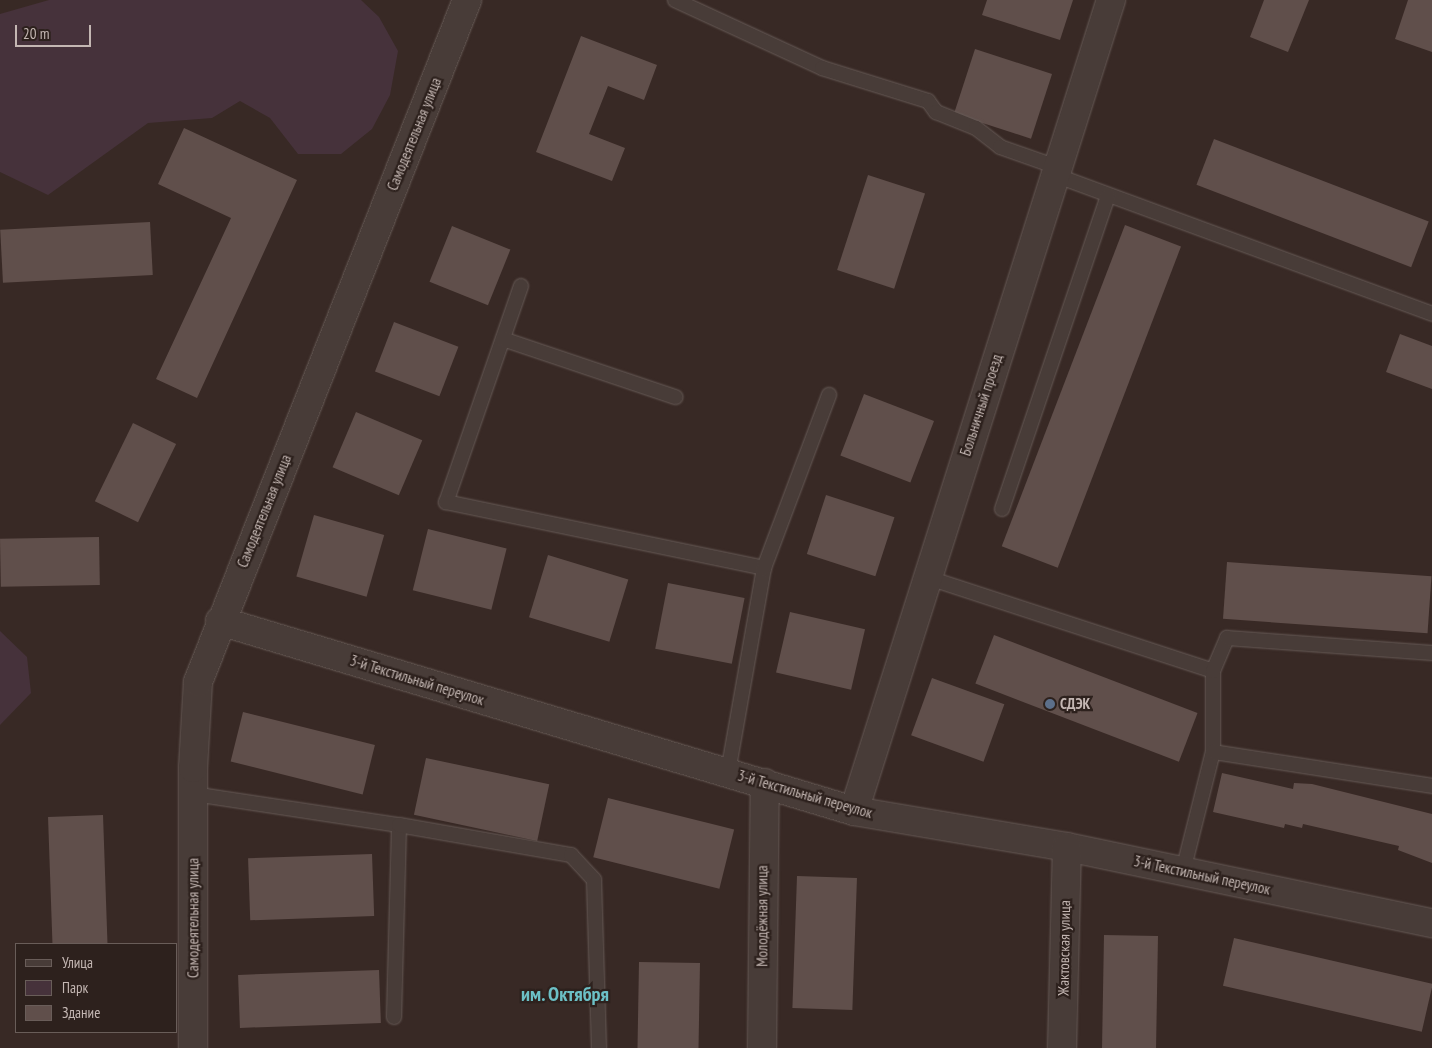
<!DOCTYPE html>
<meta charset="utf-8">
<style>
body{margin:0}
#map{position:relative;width:1432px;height:1048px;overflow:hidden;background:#382925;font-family:"PT Sans Narrow",sans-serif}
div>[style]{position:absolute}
.green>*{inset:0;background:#46323b}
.building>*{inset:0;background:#604f4b;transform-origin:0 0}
.roads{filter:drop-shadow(0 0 1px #665a56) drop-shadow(0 0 1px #665a56)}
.service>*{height:14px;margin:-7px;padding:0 7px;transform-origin:7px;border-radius:7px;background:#483c38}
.minor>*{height:28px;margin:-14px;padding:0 14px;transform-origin:14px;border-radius:14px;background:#483c38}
.dots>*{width:14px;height:14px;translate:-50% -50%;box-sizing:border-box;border:2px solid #2d211d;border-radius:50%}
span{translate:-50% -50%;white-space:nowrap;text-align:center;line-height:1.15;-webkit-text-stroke:4.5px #2d211d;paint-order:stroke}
.street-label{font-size:15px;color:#c4b7b3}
.poi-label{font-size:15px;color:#c4b7b3;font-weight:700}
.left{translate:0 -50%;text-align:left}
.district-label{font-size:20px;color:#6cc0c6;font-weight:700}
.legend{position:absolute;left:15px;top:943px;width:162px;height:90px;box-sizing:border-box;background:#2d211d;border:1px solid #695d59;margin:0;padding:6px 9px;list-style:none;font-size:15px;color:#c4b7b3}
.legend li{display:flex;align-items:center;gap:10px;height:25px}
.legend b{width:25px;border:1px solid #695d59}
.scale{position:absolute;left:15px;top:25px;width:76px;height:22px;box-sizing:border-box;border:2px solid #c4b7b3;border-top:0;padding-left:6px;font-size:15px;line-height:18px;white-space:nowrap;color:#c4b7b3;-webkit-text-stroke:4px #2d211d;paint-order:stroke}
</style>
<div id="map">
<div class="green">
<i style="clip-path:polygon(49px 0,361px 0,379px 17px,398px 51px,390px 95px,372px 129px,341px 154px,298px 154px,270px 118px,240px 101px,212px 118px,148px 123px,48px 195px,0 172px,0 14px)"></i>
<i style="clip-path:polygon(0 631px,27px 657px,31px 693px,0 725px)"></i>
</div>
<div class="building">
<i style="clip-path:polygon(987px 0,1073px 0,1060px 40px,982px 15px)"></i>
<i style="clip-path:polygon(1264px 0,1309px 0,1288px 52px,1250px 37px)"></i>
<i style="clip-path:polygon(1408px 0,1432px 0,1432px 52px,1395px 39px)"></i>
<i style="clip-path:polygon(581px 36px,657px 65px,644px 100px,608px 86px,589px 134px,625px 148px,612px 181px,536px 152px)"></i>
<i style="left:975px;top:49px;width:81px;height:68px;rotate:18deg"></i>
<i style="clip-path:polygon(184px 128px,297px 180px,197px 398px,156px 379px,231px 218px,158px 184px)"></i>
<i style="left:1214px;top:139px;width:230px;height:49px;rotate:21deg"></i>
<i style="left:868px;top:175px;width:60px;height:100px;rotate:18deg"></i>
<i style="left:150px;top:222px;width:53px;height:150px;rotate:87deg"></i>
<i style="left:1125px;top:225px;width:60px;height:344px;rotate:21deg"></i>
<i style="left:452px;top:226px;width:63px;height:60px;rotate:22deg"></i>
<i style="left:394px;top:322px;width:69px;height:53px;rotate:21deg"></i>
<i style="clip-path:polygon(1400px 334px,1432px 346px,1432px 389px,1386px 372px)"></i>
<i style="left:864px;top:394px;width:75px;height:66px;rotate:21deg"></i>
<i style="left:356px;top:412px;width:72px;height:60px;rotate:23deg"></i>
<i style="left:133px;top:423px;width:48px;height:87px;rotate:26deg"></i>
<i style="left:826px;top:495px;width:72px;height:62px;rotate:18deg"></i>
<i style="left:314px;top:515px;width:73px;height:64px;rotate:16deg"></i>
<i style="left:428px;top:529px;width:81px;height:63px;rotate:14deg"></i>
<i style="left:99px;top:537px;width:48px;height:99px;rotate:89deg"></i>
<i style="left:548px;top:555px;width:84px;height:65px;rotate:17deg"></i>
<i style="left:1227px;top:562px;width:205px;height:57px;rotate:4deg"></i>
<i style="left:668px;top:583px;width:78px;height:67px;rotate:11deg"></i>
<i style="left:790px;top:612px;width:77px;height:62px;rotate:13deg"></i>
<i style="left:994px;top:635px;width:218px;height:52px;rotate:21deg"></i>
<i style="left:932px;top:678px;width:77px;height:61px;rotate:20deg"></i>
<i style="left:243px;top:712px;width:136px;height:51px;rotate:14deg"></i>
<i style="left:426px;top:758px;width:126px;height:58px;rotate:12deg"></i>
<i style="clip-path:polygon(1222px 773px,1293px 789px,1294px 783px,1312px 784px,1432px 814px,1432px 863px,1398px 850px,1399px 846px,1303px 824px,1302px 828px,1285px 824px,1284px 828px,1213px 812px)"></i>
<i style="left:608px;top:798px;width:130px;height:61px;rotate:14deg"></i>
<i style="left:103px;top:815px;width:129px;height:55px;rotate:88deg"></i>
<i style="left:372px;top:854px;width:62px;height:124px;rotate:88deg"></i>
<i style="left:797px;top:876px;width:60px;height:132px;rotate:2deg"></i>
<i style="left:1104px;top:935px;width:54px;height:113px;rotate:1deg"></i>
<i style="left:1234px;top:938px;width:204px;height:49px;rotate:13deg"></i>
<i style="left:639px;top:962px;width:61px;height:86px;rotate:1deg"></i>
<i style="left:379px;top:970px;width:53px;height:141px;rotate:88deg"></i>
</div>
<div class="roads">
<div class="service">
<i style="left:675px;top:0;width:162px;rotate:24.8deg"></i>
<i style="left:822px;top:68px;width:111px;rotate:17.3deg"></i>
<i style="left:928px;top:101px;width:14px;rotate:54deg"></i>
<i style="left:936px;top:112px;width:43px;rotate:21.8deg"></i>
<i style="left:976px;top:128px;width:31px;rotate:38deg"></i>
<i style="left:1000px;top:147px;width:60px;rotate:19.3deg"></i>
<i style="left:1055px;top:175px;width:402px;rotate:20.2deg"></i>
<i style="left:521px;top:286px;width:229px;rotate:109.1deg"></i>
<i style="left:446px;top:502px;width:325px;rotate:11.7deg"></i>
<i style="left:764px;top:568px;width:207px;rotate:100deg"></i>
<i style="left:503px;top:339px;width:182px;rotate:18.6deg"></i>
<i style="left:1002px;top:509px;width:331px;rotate:-71.3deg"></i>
<i style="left:764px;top:568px;width:185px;rotate:-69.4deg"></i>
<i style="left:926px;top:577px;width:302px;rotate:18.1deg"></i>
<i style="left:1213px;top:671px;width:81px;rotate:90deg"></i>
<i style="left:1213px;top:671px;width:36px;rotate:-67deg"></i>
<i style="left:1227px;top:638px;width:206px;rotate:4.2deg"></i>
<i style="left:193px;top:794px;width:208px;rotate:8.6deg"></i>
<i style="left:1183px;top:871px;width:123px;rotate:-75.9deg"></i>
<i style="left:1213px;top:752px;width:222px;rotate:8.8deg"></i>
<i style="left:394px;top:1017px;width:192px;rotate:-88.5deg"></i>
<i style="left:399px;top:825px;width:175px;rotate:9.9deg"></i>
<i style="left:571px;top:855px;width:34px;rotate:47deg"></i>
<i style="left:594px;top:880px;width:168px;rotate:88.3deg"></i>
</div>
<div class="minor">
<i style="left:220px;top:621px;width:662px;rotate:16.68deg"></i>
<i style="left:854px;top:811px;width:216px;rotate:9.6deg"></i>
<i style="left:1067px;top:847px;width:373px;rotate:11.8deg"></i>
<i style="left:854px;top:811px;width:851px;rotate:-72.42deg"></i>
<i style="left:193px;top:1048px;width:280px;rotate:-90deg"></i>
<i style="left:193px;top:768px;width:86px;rotate:-86.7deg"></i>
<i style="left:198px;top:682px;width:733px;rotate:-68.47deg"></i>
<i style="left:762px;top:1048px;width:265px;rotate:-89.4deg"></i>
<i style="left:1062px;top:1048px;width:201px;rotate:-88.6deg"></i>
</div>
</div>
<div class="dots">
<i style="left:1050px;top:704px;background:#5c6f8a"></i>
</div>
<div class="street-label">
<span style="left:414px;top:134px;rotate:-68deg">Самодеятельная улица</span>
<span style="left:981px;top:405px;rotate:-72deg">Больничный проезд</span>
<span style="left:264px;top:511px;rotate:-68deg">Самодеятельная улица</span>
<span style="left:417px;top:680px;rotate:17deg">3-й Текстильный переулок</span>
<span style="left:805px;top:794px;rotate:16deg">3-й Текстильный переулок</span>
<span style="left:1202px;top:875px;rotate:12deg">3-й Текстильный переулок</span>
<span style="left:762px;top:916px;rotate:-90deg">Молодёжная улица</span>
<span style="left:193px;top:918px;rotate:-90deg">Самодеятельная улица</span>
<span style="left:1064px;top:948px;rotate:-89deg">Жактовская улица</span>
</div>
<div class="poi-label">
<span class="left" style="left:1060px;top:704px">СДЭК</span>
</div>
<div class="district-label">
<span style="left:565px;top:994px">им. Октября</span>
</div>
<ul class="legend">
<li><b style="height:6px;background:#483c38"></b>Улица</li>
<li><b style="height:14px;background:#46323b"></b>Парк</li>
<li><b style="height:14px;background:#604f4b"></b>Здание</li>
</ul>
<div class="scale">20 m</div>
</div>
